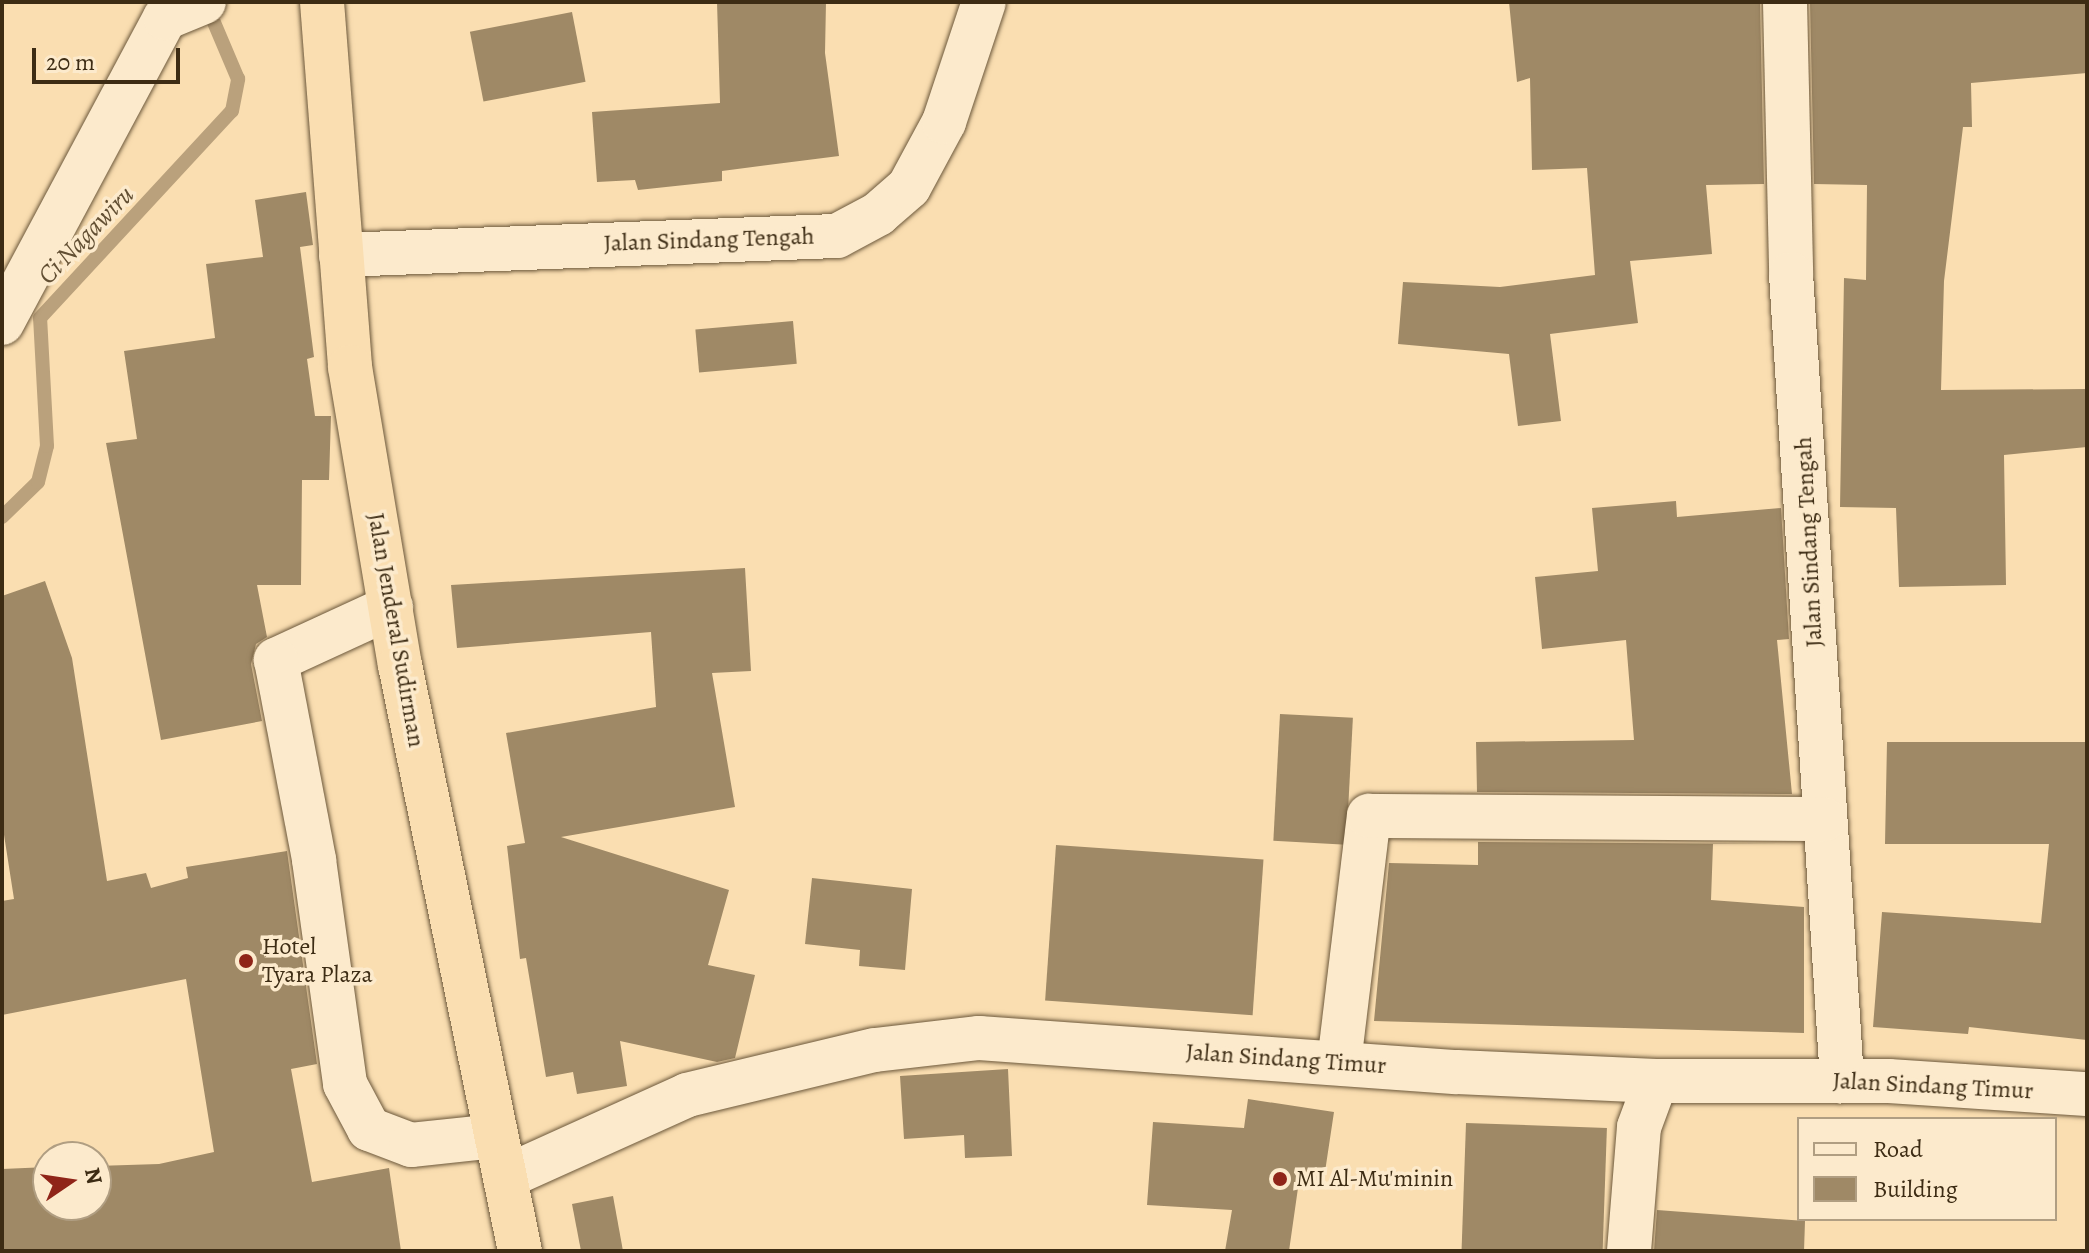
<!DOCTYPE html>
<style>
body{margin:0}
#map{position:relative;width:2089px;height:1253px;overflow:hidden;background:#fadeb1;font-family:Alegreya,serif}
div>[style]{position:absolute}
.stream>*{height:14px;margin:-7px;padding:0 7px;transform-origin:7px;border-radius:7px;background:#baa17c}
.building>*{inset:0;background:#9f8966;transform-origin:0 0}
.roads{filter:drop-shadow(0 0 2px #6c583b) drop-shadow(0 0 2px #6c583b)}
.minor>*{height:44px;margin:-22px;padding:0 22px;transform-origin:22px;border-radius:22px;background:#fceacc}
.highway>*{height:44px;margin:-22px;padding:0 22px;transform-origin:22px;border-radius:22px;background:#fadeb1}
.dots>*{width:22px;height:22px;translate:-50% -50%;box-sizing:border-box;border:4px solid #fceacc;border-radius:50%}
span{translate:-50% -50%;white-space:nowrap;text-align:center;line-height:1.15;-webkit-text-stroke:7px #fceacc;paint-order:stroke}
.street-label{font-size:24px;color:#3d2c14}
.poi-label{font-size:24px;color:#3d2c14}
.left{translate:0 -50%;text-align:left}
.water-label{font-size:26px;color:#624f33;font-style:italic}
.frame{position:absolute;inset:0;border:4px solid #3d2c14;pointer-events:none}
.legend{position:absolute;left:1797px;top:1117px;width:260px;height:104px;box-sizing:border-box;background:#fceacc;border:2px solid #b09e82;margin:0;padding:10px 14px;list-style:none;font-size:24px;color:#3d2c14}
.legend li{display:flex;align-items:center;gap:16px;height:40px}
.legend b{width:40px;border:2px solid #b09e82}
.north{position:absolute;left:32px;top:1141px;width:80px;height:80px;box-sizing:border-box;background:#fceacc;border:2px solid #b09e82;border-radius:50%;rotate:77deg;font-size:22px;font-weight:700;line-height:32px;text-align:center;color:#3d2c14}
.north::after{content:'';display:block;margin:auto;width:28px;height:36px;background:#8f2418;clip-path:polygon(50% 0,100% 100%,50% 72%,0 100%)}
.scale{position:absolute;left:32px;top:48px;width:148px;height:36px;box-sizing:border-box;border:4px solid #3d2c14;border-top:0;padding-left:10px;font-size:24px;line-height:28px;white-space:nowrap;color:#3d2c14;-webkit-text-stroke:6px #fceacc;paint-order:stroke}
</style>
<div id="map">
<div class="stream">
<i style="left:2px;top:517px;width:50px;rotate:-44.2deg"></i>
<i style="left:38px;top:482px;width:37px;rotate:-76deg"></i>
<i style="left:47px;top:446px;width:128px;rotate:-93.1deg"></i>
<i style="left:40px;top:318px;width:282px;rotate:-47.2deg"></i>
<i style="left:232px;top:111px;width:33px;rotate:-79deg"></i>
<i style="left:238px;top:79px;width:79px;rotate:-113deg"></i>
</div>
<div class="building">
<i style="clip-path:polygon(717px 2px,826px 2px,825px 53px,839px 156px,722px 171px,722px 181px,638px 190px,635px 180px,597px 182px,592px 112px,720px 103px)"></i>
<i style="clip-path:polygon(1509px 2px,1760px 2px,1764px 184px,1706px 185px,1712px 254px,1630px 261px,1638px 323px,1550px 334px,1561px 421px,1518px 426px,1509px 354px,1398px 344px,1403px 282px,1500px 287px,1595px 275px,1587px 168px,1532px 170px,1530px 78px,1517px 82px)"></i>
<i style="clip-path:polygon(1810px 2px,2087px 2px,2087px 73px,1971px 83px,1972px 127px,1963px 127px,1944px 281px,1941px 390px,2087px 389px,2087px 447px,2004px 455px,2006px 585px,1899px 587px,1896px 508px,1840px 507px,1844px 278px,1866px 280px,1867px 185px,1814px 184px)"></i>
<i style="left:572px;top:12px;width:71px;height:104px;rotate:79deg"></i>
<i style="clip-path:polygon(306px 192px,313px 245px,300px 247px,314px 357px,307px 359px,315px 416px,331px 416px,329px 480px,302px 480px,301px 585px,257px 585px,267px 637px,256px 644px,251px 664px,262px 721px,161px 740px,106px 443px,137px 439px,124px 351px,215px 338px,206px 264px,263px 257px,255px 200px)"></i>
<i style="left:793px;top:321px;width:43px;height:98px;rotate:85deg"></i>
<i style="clip-path:polygon(1676px 501px,1677px 517px,1781px 508px,1789px 639px,1777px 640px,1792px 794px,1477px 792px,1476px 742px,1634px 740px,1626px 640px,1542px 649px,1535px 577px,1598px 571px,1592px 508px)"></i>
<i style="clip-path:polygon(745px 568px,751px 671px,712px 673px,735px 807px,561px 837px,729px 890px,708px 965px,755px 975px,735px 1058px,717px 1062px,620px 1041px,627px 1086px,577px 1094px,573px 1072px,546px 1077px,526px 958px,520px 959px,507px 846px,525px 843px,506px 733px,656px 707px,651px 632px,457px 648px,451px 585px)"></i>
<i style="clip-path:polygon(45px 581px,72px 658px,107px 881px,146px 873px,151px 888px,188px 878px,186px 867px,287px 851px,317px 1064px,291px 1069px,312px 1182px,389px 1168px,401px 1251px,2px 1251px,2px 1169px,48px 1167px,48px 1205px,96px 1205px,96px 1166px,159px 1164px,214px 1152px,186px 979px,2px 1015px,2px 901px,14px 899px,2px 822px,2px 596px)"></i>
<i style="left:1280px;top:714px;width:73px;height:127px;rotate:3deg"></i>
<i style="clip-path:polygon(1887px 742px,2087px 742px,2087px 1040px,1969px 1027px,1968px 1034px,1873px 1027px,1882px 912px,2041px 923px,2049px 844px,1885px 844px)"></i>
<i style="clip-path:polygon(1478px 842px,1798px 844px,1713px 844px,1711px 900px,1804px 907px,1804px 1033px,1374px 1021px,1389px 863px,1478px 865px)"></i>
<i style="left:1056px;top:845px;width:208px;height:156px;rotate:4deg"></i>
<i style="clip-path:polygon(812px 878px,912px 889px,905px 970px,859px 966px,860px 950px,805px 944px)"></i>
<i style="clip-path:polygon(1008px 1069px,1012px 1156px,965px 1158px,964px 1135px,904px 1139px,900px 1076px)"></i>
<i style="clip-path:polygon(1248px 1099px,1334px 1112px,1323px 1185px,1299px 1181px,1289px 1251px,1225px 1251px,1232px 1210px,1147px 1205px,1153px 1122px,1244px 1128px)"></i>
<i style="left:1466px;top:1123px;width:141px;height:128px;rotate:2deg"></i>
<i style="clip-path:polygon(613px 1196px,623px 1251px,581px 1251px,572px 1204px)"></i>
<i style="clip-path:polygon(1657px 1210px,1805px 1221px,1804px 1251px,1654px 1251px)"></i>
</div>
<div class="roads">
<div class="minor">
<i style="left:1785px;top:2px;width:272px;rotate:88.7deg"></i>
<i style="left:1791px;top:274px;width:809px;rotate:86.38deg"></i>
<i style="left:341px;top:255px;width:496px;rotate:-2.2deg"></i>
<i style="left:837px;top:236px;width:47px;rotate:-28.2deg"></i>
<i style="left:878px;top:214px;width:41px;rotate:-41.1deg"></i>
<i style="left:909px;top:187px;width:74px;rotate:-61.7deg"></i>
<i style="left:944px;top:122px;width:126px;rotate:-71.6deg"></i>
<i style="left:2px;top:323px;width:346px;rotate:-61.9deg"></i>
<i style="left:165px;top:18px;width:42px;rotate:-22.3deg"></i>
<i style="left:391px;top:607px;width:127px;rotate:155.3deg"></i>
<i style="left:276px;top:660px;width:204px;rotate:79.2deg"></i>
<i style="left:314px;top:860px;width:226px;rotate:82.1deg"></i>
<i style="left:345px;top:1084px;width:51px;rotate:61.9deg"></i>
<i style="left:369px;top:1129px;width:45px;rotate:20.9deg"></i>
<i style="left:411px;top:1145px;width:84px;rotate:-6.1deg"></i>
<i style="left:1339px;top:1063px;width:249px;rotate:-83.1deg"></i>
<i style="left:1369px;top:816px;width:455px;rotate:0.4deg"></i>
<i style="left:508px;top:1176px;width:196px;rotate:-24.3deg"></i>
<i style="left:687px;top:1095px;width:193px;rotate:-13.5deg"></i>
<i style="left:875px;top:1050px;width:105px;rotate:-6.6deg"></i>
<i style="left:979px;top:1038px;width:479px;rotate:4.1deg"></i>
<i style="left:1457px;top:1072px;width:199px;rotate:2.6deg"></i>
<i style="left:1656px;top:1081px;width:233px"></i>
<i style="left:1889px;top:1081px;width:198px;rotate:3.8deg"></i>
<i style="left:1629px;top:1251px;width:124px;rotate:-85.4deg"></i>
<i style="left:1639px;top:1127px;width:49px;rotate:-69.7deg"></i>
</div>
<div class="highway">
<i style="left:322px;top:2px;width:366px;rotate:85.6deg"></i>
<i style="left:350px;top:367px;width:302px;rotate:80.5deg"></i>
<i style="left:400px;top:665px;width:598px;rotate:78.43deg"></i>
</div>
</div>
<div class="dots">
<i style="left:246px;top:961px;background:#8f2418"></i>
<i style="left:1280px;top:1179px;background:#8f2418"></i>
</div>
<div class="street-label">
<span style="left:709px;top:240px;rotate:-2deg">Jalan Sindang Tengah</span>
<span style="left:1809px;top:542px;rotate:-93deg">Jalan Sindang Tengah</span>
<span style="left:396px;top:630px;rotate:80deg">Jalan Jenderal Sudirman</span>
<span style="left:1286px;top:1059px;rotate:4deg">Jalan Sindang Timur</span>
<span style="left:1933px;top:1086px;rotate:3deg">Jalan Sindang Timur</span>
</div>
<div class="poi-label">
<span class="left" style="left:262px;top:961px">Hotel<br>Tyara Plaza</span>
<span class="left" style="left:1296px;top:1179px">MI Al-Mu'minin</span>
</div>
<div class="water-label">
<span style="left:86px;top:235px;rotate:-46deg">Ci Nagawiru</span>
</div>
<div class="frame"></div>
<ul class="legend">
<li><b style="height:10px;background:#fceacc"></b>Road</li>
<li><b style="height:22px;background:#9f8966"></b>Building</li>
</ul>
<div class="north">N</div>
<div class="scale">20 m</div>
</div>
